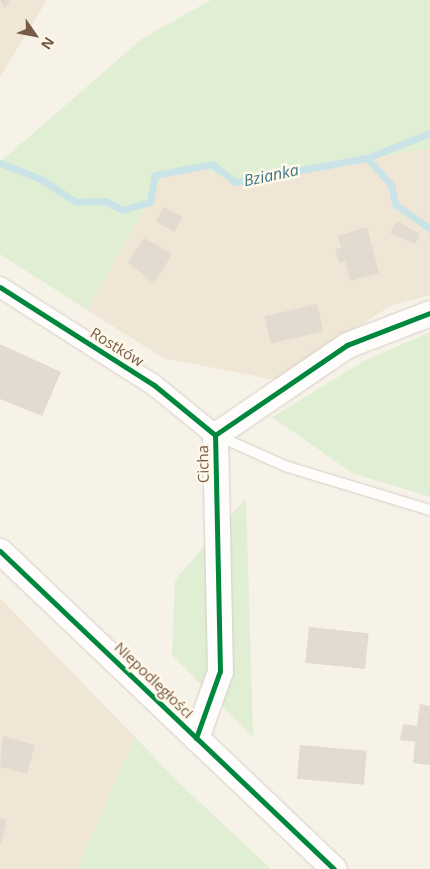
<!DOCTYPE html>
<meta charset="utf-8">
<style>
body{margin:0}
#map{position:relative;width:430px;height:869px;overflow:hidden;background:#f7f2e8;font-family:"Open Sans",sans-serif}
div>[style]{position:absolute}
.residential>*{inset:0;background:#f0e6d5}
.green>*{inset:0;background:#e0eed3}
.stream>*{height:7px;margin:-3.5px;padding:0 3.5px;transform-origin:3.5px;border-radius:3.5px;background:#cae3e7}
.building>*{inset:0;background:#e3dad0;transform-origin:0 0}
.roads{filter:drop-shadow(0 0 1px #d5cec6) drop-shadow(0 0 1px #d5cec6)}
.service>*{height:10px;margin:-5px;padding:0 5px;transform-origin:5px;border-radius:5px;background:#fefdfc}
.minor>*{height:20px;margin:-10px;padding:0 10px;transform-origin:10px;border-radius:10px;background:#fefdfc}
.tertiary>*{height:25px;margin:-12.5px;padding:0 12.5px;transform-origin:12.5px;border-radius:12.5px;background:#fefdfc}
.cycleway>*{height:5px;margin:-2.5px;padding:0 2.5px;transform-origin:2.5px;border-radius:2.5px;background:#00873e}
span{translate:-50% -50%;white-space:nowrap;text-align:center;line-height:1.15;-webkit-text-stroke:5px #fff8e9;paint-order:stroke}
.street-label{font-size:15px;color:#755b48}
.water-label{font-size:16px;color:#417889;font-style:italic}
.north{position:absolute;left:10px;top:10px;width:50px;height:50px;-webkit-text-stroke:4px #fff8e9;paint-order:stroke;rotate:123deg;font-size:14px;font-weight:700;line-height:20px;text-align:center;color:#755b48}
.north::after{content:'';display:block;margin:auto;width:18px;height:22px;background:#755b48;clip-path:polygon(50% 0,100% 100%,50% 72%,0 100%)}
</style>
<div id="map">
<div class="residential">
<i style="clip-path:polygon(0 0,47px 0,0 77px)"></i>
<i style="clip-path:polygon(430px 148px,430px 295px,392px 305px,275px 380px,163px 358px,87px 310px,164px 174px,204px 167px,235px 184px)"></i>
<i style="clip-path:polygon(0 598px,135px 737px,77px 869px,0 869px)"></i>
</div>
<div class="green">
<i style="clip-path:polygon(211px 0,430px 0,430px 148px,235px 184px,204px 168px,164px 174px,87px 310px,0 254px,0 162px,143px 38px)"></i>
<i style="clip-path:polygon(430px 332px,430px 497px,352px 473px,272px 417px,364px 361px)"></i>
<i style="clip-path:polygon(246px 498px,253px 737px,172px 655px,175px 580px)"></i>
<i style="clip-path:polygon(135px 737px,177px 781px,271px 869px,77px 869px)"></i>
</div>
<div class="stream">
<i style="left:367px;top:158px;width:68px;rotate:-21.6deg"></i>
<i style="left:0;top:163px;width:44px;rotate:21.3deg"></i>
<i style="left:41px;top:179px;width:42px;rotate:33.3deg"></i>
<i style="left:76px;top:202px;width:30px;rotate:-2deg"></i>
<i style="left:106px;top:201px;width:18px;rotate:29deg"></i>
<i style="left:122px;top:210px;width:29px;rotate:-16deg"></i>
<i style="left:150px;top:202px;width:27px;rotate:-80deg"></i>
<i style="left:155px;top:175px;width:58px;rotate:-10.9deg"></i>
<i style="left:212px;top:164px;width:29px;rotate:38deg"></i>
<i style="left:235px;top:182px;width:134px;rotate:-10.3deg"></i>
<i style="left:367px;top:158px;width:36px;rotate:48deg"></i>
<i style="left:391px;top:185px;width:19px;rotate:78deg"></i>
<i style="left:395px;top:204px;width:43px;rotate:35.5deg"></i>
</div>
<div class="building">
<i style="clip-path:polygon(0 0,10px 0,5px 8px)"></i>
<i style="left:164px;top:207px;width:21px;height:17px;rotate:29deg"></i>
<i style="clip-path:polygon(397px 221px,420px 234px,415px 244px,390px 233px)"></i>
<i style="clip-path:polygon(367px 227px,379px 273px,350px 281px,345px 261px,339px 263px,335px 249px,341px 248px,338px 236px)"></i>
<i style="clip-path:polygon(144px 238px,172px 254px,154px 284px,128px 262px)"></i>
<i style="left:317px;top:304px;width:28px;height:54px;rotate:77deg"></i>
<i style="clip-path:polygon(0 344px,61px 372px,42px 416px,0 399px)"></i>
<i style="left:309px;top:627px;width:60px;height:36px;rotate:6deg"></i>
<i style="clip-path:polygon(420px 704px,430px 706px,430px 765px,413px 763px,415px 742px,400px 740px,403px 724px,417px 726px)"></i>
<i style="clip-path:polygon(3px 736px,35px 745px,27px 774px,0 767px)"></i>
<i style="left:300px;top:745px;width:67px;height:34px;rotate:5deg"></i>
<i style="clip-path:polygon(0 818px,7px 820px,1px 844px,0 844px)"></i>
</div>
<div class="roads">
<div class="service">
<i style="left:218px;top:436px;width:73px;rotate:24.1deg"></i>
<i style="left:285px;top:466px;width:152px;rotate:16.9deg"></i>
</div>
<div class="minor">
<i style="left:0;top:287px;width:183px;rotate:32.5deg"></i>
<i style="left:154px;top:385px;width:79px;rotate:39.3deg"></i>
</div>
<div class="tertiary">
<i style="left:0;top:551px;width:461px;rotate:43.6deg"></i>
<i style="left:196px;top:738px;width:71px;rotate:-70.3deg"></i>
<i style="left:220px;top:671px;width:236px;rotate:-91.2deg"></i>
<i style="left:215px;top:435px;width:160px;rotate:-34.3deg"></i>
<i style="left:347px;top:345px;width:89px;rotate:-21.1deg"></i>
</div>
</div>
<div class="cycleway">
<i style="left:0;top:287px;width:183px;rotate:32.5deg"></i>
<i style="left:154px;top:385px;width:79px;rotate:39.3deg"></i>
<i style="left:215px;top:435px;width:160px;rotate:-34.3deg"></i>
<i style="left:347px;top:345px;width:89px;rotate:-21.1deg"></i>
<i style="left:0;top:551px;width:461px;rotate:43.6deg"></i>
<i style="left:196px;top:738px;width:71px;rotate:-70.3deg"></i>
<i style="left:220px;top:671px;width:236px;rotate:-91.2deg"></i>
</div>
<div class="street-label">
<span style="left:117px;top:347px;rotate:32deg">Rostków</span>
<span style="left:203px;top:464px;rotate:-91deg">Cicha</span>
<span style="left:154px;top:680px;rotate:44deg">Niepodległości</span>
</div>
<div class="water-label">
<span style="left:271px;top:175px;rotate:-12deg">Bzianka</span>
</div>
<div class="north">N</div>
</div>
